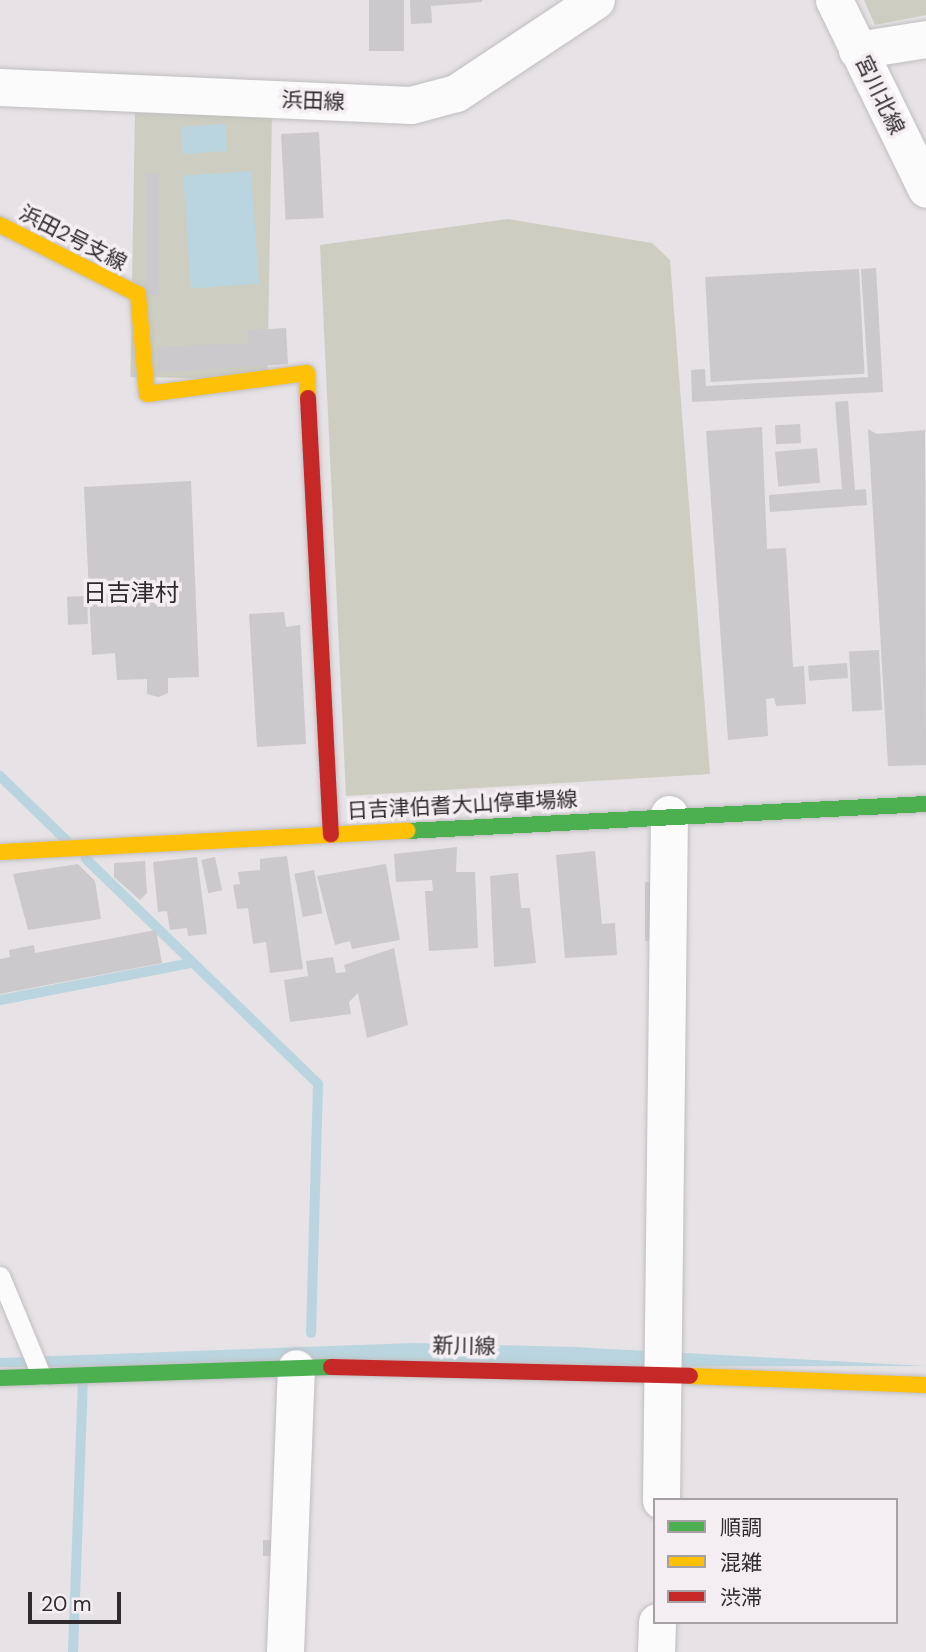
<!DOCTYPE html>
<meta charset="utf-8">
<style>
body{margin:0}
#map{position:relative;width:926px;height:1652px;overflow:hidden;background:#e6e2e5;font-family:"DM Sans","Noto Sans JP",sans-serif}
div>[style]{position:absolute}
.green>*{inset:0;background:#cdcec1;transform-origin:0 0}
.water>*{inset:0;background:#bad5df;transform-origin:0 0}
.stream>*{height:10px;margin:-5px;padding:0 5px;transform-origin:5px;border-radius:5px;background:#bad5df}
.building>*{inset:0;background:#cbc9cb;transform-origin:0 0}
.roads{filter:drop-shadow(0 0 2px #c0bec0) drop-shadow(0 0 2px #c0bec0)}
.lane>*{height:19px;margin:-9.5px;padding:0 9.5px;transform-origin:9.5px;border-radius:9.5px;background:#fbfbfb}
.street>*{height:37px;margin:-18.5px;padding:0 18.5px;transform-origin:18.5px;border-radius:18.5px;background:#fbfbfb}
.fast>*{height:16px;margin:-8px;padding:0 8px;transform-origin:8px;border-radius:8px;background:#4caf50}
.slow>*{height:16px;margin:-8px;padding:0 8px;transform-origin:8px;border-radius:8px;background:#ffc107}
.jam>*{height:16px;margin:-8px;padding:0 8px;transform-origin:8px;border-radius:8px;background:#c62828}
span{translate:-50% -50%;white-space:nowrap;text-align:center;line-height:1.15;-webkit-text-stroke:7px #f4eef3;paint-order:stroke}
.street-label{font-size:21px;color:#2d2b2d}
.quarter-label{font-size:24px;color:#2d2b2d}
.legend{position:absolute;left:653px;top:1498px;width:245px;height:126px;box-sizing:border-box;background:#f4eef3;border:2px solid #a4a0a4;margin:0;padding:9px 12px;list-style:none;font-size:21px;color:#2d2b2d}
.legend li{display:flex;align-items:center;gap:14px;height:35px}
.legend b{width:35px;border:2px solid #a4a0a4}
.scale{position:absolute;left:28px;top:1592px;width:93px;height:32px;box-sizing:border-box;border:4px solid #2d2b2d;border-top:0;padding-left:9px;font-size:21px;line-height:24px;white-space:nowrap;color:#2d2b2d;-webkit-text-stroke:5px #f4eef3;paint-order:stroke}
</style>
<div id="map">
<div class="green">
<i style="clip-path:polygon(864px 0,926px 0,926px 15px,875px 25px)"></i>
<i style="left:135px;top:113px;width:137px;height:264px;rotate:1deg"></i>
<i style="clip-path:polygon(508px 219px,652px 243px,670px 260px,710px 774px,346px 796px,320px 245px)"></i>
</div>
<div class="water">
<i style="left:225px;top:124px;width:27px;height:44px;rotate:86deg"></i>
<i style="left:251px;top:171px;width:113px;height:68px;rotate:86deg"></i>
<i style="clip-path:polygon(414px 1343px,573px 1347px,926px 1366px,0 1367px,0 1358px)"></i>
</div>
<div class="stream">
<i style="left:0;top:776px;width:91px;rotate:44.1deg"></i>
<i style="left:86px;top:859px;width:323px;rotate:44.1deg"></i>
<i style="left:318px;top:1084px;width:249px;rotate:91.6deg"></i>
<i style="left:0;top:1000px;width:195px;rotate:-11deg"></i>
<i style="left:73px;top:1652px;width:267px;rotate:-87.9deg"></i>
</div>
<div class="building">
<i style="left:369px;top:0;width:35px;height:51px"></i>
<i style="clip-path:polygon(410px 0,482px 0,482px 2px,431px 6px,432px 23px,411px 24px)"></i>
<i style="left:319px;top:132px;width:86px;height:38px;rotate:87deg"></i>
<i style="left:146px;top:173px;width:13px;height:122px"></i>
<i style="clip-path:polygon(876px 268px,883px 392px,692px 402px,691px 370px,705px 369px,706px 386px,868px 377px,861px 269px)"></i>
<i style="left:859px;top:269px;width:105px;height:154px;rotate:87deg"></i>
<i style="clip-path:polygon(286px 328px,288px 364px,158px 373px,157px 347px,249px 343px,248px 330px)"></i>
<i style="clip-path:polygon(848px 401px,855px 490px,866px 489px,867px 505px,770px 512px,769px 495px,842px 489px,835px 402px)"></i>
<i style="left:800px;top:424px;width:19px;height:25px;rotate:87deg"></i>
<i style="clip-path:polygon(762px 427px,767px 549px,786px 548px,793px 667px,804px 666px,806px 704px,776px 706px,774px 698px,766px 699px,768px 736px,728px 740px,706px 431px)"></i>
<i style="clip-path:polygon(868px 429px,877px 434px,925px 430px,926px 765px,888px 766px)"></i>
<i style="left:817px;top:448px;width:35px;height:42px;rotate:85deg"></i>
<i style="clip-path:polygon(191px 481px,199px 677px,168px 678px,168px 693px,158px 697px,147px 694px,147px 679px,117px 680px,115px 653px,92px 655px,84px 487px)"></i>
<i style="left:87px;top:596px;width:28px;height:20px;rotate:88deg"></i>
<i style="clip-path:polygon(284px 612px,286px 627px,300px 625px,306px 744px,257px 747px,249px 614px)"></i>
<i style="left:879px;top:650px;width:60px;height:30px;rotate:87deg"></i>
<i style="left:847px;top:663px;width:15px;height:39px;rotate:86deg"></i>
<i style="clip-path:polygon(457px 847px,456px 872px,475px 872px,478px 948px,429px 951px,425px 891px,433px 891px,432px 880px,396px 882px,394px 854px)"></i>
<i style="clip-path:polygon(595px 851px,602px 924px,615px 923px,617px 955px,565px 958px,556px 855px)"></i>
<i style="clip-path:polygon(287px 856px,303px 969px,270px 973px,266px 942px,253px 944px,248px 908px,237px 909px,233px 885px,240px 884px,238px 872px,260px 870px,260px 859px)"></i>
<i style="clip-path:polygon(197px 857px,207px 934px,188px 936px,187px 928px,170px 930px,167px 911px,158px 912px,153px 862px)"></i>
<i style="left:215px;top:857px;width:34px;height:14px;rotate:78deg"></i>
<i style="clip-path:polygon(145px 861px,147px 893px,140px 900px,114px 877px,114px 863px)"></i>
<i style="clip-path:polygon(78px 864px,95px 881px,101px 919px,28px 930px,13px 874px)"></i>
<i style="clip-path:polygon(386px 864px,400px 940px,352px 949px,350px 941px,335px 945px,317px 876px)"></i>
<i style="left:314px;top:870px;width:44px;height:20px;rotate:79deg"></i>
<i style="clip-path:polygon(518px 873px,521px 908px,530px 908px,536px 963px,494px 967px,490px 876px)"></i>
<i style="left:645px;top:882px;width:10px;height:59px"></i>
<i style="clip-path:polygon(156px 930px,162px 963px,0 994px,0 959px,10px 957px,9px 950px,34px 945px,35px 953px)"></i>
<i style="clip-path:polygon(394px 948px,408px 1025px,367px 1038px,358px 993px,349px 1002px,351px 1014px,290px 1022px,284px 980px,308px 976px,306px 961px,333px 957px,336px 973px,346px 972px,344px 965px)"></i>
<i style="left:263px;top:1540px;width:15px;height:16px"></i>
</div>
<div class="roads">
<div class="lane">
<i style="left:0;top:1276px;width:107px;rotate:67.5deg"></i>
</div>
<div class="street">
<i style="left:834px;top:0;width:210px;rotate:64deg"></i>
<i style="left:857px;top:50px;width:70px;rotate:-9.1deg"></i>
<i style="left:0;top:87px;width:411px;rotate:2.5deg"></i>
<i style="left:411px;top:105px;width:47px;rotate:-14.9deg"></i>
<i style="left:456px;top:93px;width:168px;rotate:-33.6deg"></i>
<i style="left:661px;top:1500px;width:686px;rotate:-89.33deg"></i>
<i style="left:285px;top:1652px;width:284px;rotate:-87.8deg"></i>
<i style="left:656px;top:1652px;width:30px;rotate:-88deg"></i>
</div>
<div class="fast">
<i style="left:407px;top:831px;width:520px;rotate:-2.98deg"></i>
<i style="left:0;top:1378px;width:331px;rotate:-1.9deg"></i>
</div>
<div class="slow">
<i style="left:0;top:225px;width:154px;rotate:26.6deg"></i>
<i style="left:138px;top:294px;width:100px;rotate:84.9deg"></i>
<i style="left:147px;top:394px;width:161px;rotate:-7.5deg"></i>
<i style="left:307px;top:373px;width:25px;rotate:88deg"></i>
<i style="left:0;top:852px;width:408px;rotate:-3deg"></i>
<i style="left:690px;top:1376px;width:236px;rotate:2.2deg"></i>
</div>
<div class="jam">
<i style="left:308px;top:398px;width:437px;rotate:87deg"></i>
<i style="left:331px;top:1367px;width:359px;rotate:1.4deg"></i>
</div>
</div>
<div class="street-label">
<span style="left:880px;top:95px;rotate:64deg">宮川北線</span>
<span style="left:313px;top:101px;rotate:2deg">浜田線</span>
<span style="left:73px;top:238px;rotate:27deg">浜田2号支線</span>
<span style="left:462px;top:805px;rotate:-3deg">日吉津伯耆大山停車場線</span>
<span style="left:464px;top:1346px;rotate:1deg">新川線</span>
</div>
<div class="quarter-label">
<span style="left:131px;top:593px">日吉津村</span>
</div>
<ul class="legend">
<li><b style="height:9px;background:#4caf50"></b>順調</li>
<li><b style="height:9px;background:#ffc107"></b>混雑</li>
<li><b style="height:9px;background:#c62828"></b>渋滞</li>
</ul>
<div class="scale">20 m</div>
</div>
